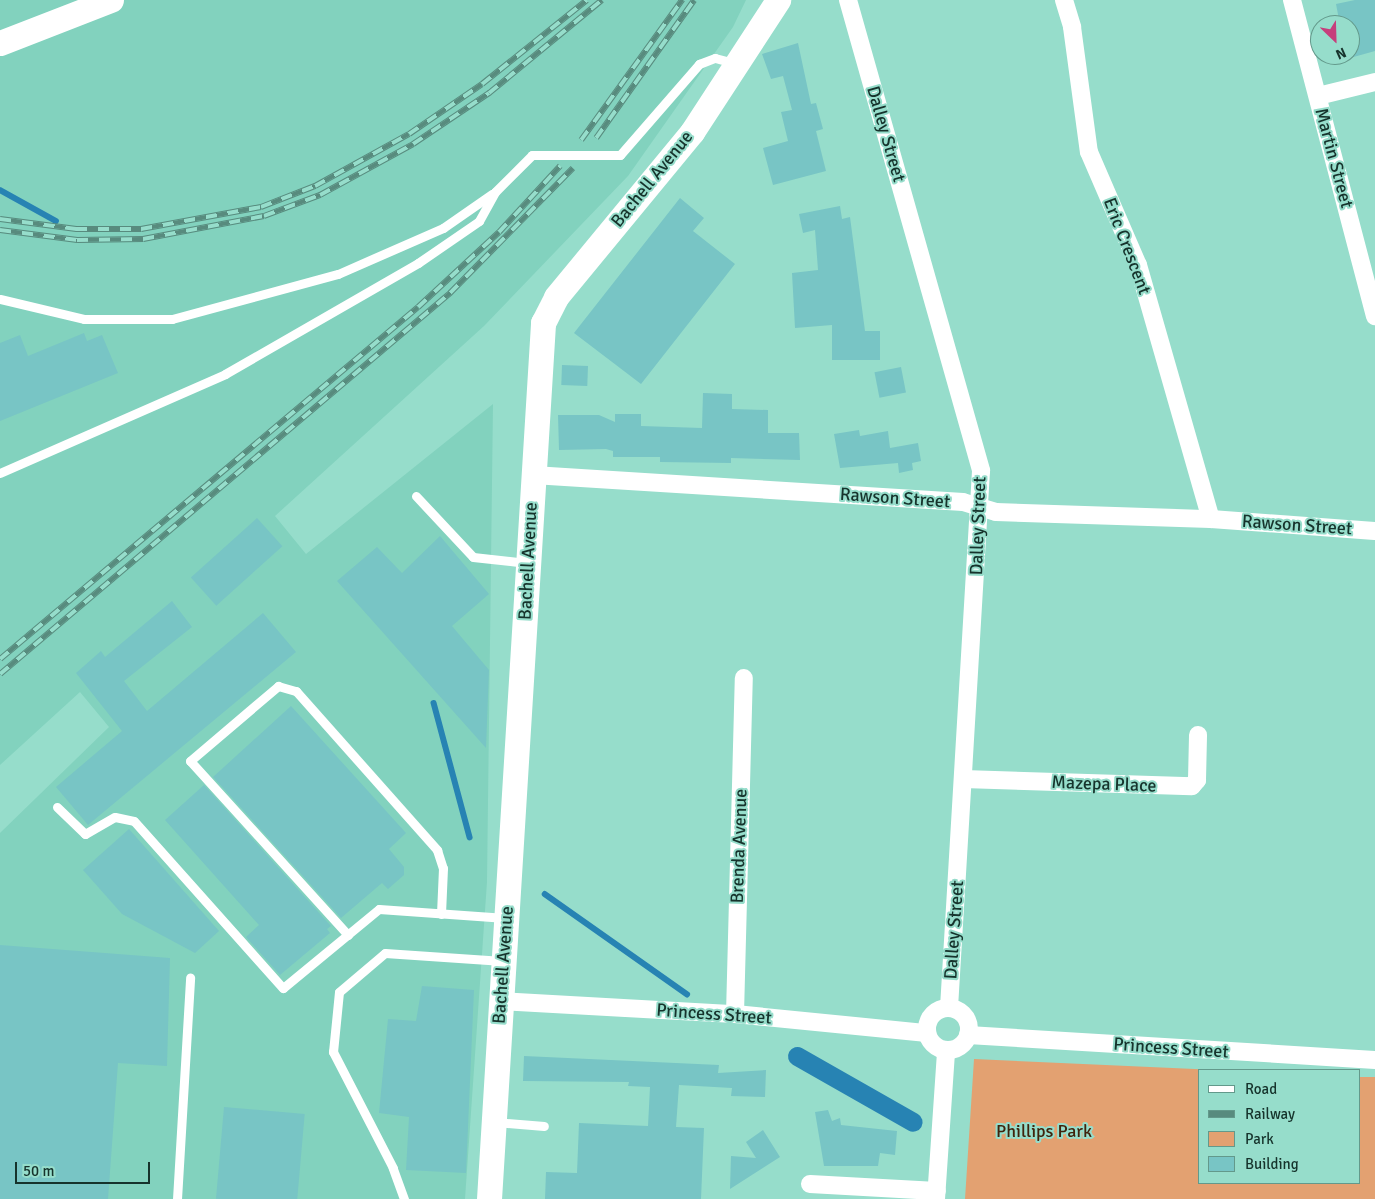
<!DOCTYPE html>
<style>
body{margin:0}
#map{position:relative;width:1375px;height:1199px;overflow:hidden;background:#96ddcb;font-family:Signika,sans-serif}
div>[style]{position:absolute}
.built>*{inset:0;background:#82d2be}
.green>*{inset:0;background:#e3a171}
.stream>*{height:5.5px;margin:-2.75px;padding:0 2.75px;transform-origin:2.75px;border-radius:2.75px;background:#2783b3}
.canal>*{height:19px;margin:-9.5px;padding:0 9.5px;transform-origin:9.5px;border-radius:9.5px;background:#2783b3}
.building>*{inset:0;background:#78c5c5;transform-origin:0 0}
.lane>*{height:9px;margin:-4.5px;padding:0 4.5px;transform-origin:4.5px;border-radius:4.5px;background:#fff}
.street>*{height:18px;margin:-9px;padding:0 9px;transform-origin:9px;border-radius:9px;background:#fff}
.street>.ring{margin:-9px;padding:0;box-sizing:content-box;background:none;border:18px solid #fff;border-radius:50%}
.secondary>*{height:25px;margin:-12.5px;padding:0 12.5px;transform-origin:12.5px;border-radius:12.5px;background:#fff}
.rail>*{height:5.5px;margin-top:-2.75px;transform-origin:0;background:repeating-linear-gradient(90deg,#96ddcb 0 11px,#588b7e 0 22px);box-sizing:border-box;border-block:1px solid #588b7e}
span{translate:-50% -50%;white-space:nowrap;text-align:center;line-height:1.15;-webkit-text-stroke:4px #96ddcb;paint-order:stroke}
.street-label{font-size:18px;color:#16332c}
.park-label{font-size:18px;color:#40230c}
.legend{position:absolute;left:1198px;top:1069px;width:162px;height:115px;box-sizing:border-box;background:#96ddcb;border:1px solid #63998b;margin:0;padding:6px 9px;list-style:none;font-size:15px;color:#16332c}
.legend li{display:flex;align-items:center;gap:10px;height:25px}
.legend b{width:25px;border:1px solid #63998b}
.north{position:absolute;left:1310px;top:15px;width:50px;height:50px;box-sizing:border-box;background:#96ddcb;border:1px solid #63998b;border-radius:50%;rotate:156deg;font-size:14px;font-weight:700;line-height:20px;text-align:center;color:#16332c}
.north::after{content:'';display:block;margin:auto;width:18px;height:22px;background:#c63f7c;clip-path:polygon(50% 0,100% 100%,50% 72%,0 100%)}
.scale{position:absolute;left:15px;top:1162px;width:135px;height:22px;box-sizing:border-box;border:2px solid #16332c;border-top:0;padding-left:6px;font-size:15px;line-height:18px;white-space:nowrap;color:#16332c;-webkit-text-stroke:4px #96ddcb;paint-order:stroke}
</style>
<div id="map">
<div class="built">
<i style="clip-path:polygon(0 0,746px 0,733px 27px,628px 176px,484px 326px,275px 516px,306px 554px,493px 404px,487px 882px,465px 1199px,0 1199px,0 833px,109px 727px,80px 692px,0 765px)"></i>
</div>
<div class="green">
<i style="clip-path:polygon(974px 1059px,1217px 1070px,1199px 1070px,1199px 1183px,1359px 1183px,1359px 1077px,1375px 1077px,1375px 1199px,965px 1199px)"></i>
</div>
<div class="stream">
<i style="left:0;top:190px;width:64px;rotate:29deg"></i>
<i style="left:434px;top:703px;width:139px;rotate:75deg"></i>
<i style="left:545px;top:894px;width:174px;rotate:35.2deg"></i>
</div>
<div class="canal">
<i style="left:797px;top:1056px;width:133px;rotate:29.6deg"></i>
</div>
<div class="building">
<i style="clip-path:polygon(1355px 0,1375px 0,1375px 51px,1350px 58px,1350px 25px,1340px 25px,1336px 4px)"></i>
<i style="clip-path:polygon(798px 43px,811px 104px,816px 103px,823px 129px,816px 131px,826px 171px,773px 185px,763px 148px,788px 141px,781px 112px,792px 110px,783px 76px,771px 79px,762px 54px)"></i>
<i style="clip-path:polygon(680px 198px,704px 218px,693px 231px,735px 264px,641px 384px,574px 333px)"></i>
<i style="clip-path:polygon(840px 206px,842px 219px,850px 217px,865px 331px,880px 331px,880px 360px,832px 360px,832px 325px,795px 328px,792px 273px,818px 270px,815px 230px,803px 233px,799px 214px)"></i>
<i style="clip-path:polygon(84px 333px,87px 341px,102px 335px,118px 373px,0 421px,0 343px,20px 335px,28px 356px)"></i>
<i style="left:562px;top:365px;width:26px;height:20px;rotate:2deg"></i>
<i style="left:901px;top:367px;width:26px;height:27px;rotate:79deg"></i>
<i style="clip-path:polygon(703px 393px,732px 394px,732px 409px,768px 410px,768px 433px,799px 433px,800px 460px,731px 458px,731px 463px,660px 462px,660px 457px,613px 457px,613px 451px,606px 449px,559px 450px,558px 415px,599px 415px,615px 422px,615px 414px,641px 414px,641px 426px,702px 428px)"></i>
<i style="clip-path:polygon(859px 430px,860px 436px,888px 431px,890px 448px,918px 443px,921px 461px,912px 463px,913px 470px,899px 473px,898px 463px,840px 468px,834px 434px)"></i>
<i style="left:257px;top:518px;width:38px;height:89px;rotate:48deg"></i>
<i style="clip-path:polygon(440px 536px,489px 594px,452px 626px,489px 670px,486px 748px,337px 581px,377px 547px,402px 573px)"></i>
<i style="clip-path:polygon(172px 601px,192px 627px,124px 681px,147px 711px,263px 613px,296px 652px,88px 825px,56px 787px,122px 731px,76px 673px,101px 651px,105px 657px)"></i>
<i style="clip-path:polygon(291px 706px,406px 833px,389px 849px,404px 867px,404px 875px,388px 889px,382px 883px,341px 918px,213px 777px)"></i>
<i style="clip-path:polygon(204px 785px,331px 926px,327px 929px,330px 933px,280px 975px,246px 937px,259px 925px,165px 820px)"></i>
<i style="clip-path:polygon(129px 829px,219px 931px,195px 953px,122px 914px,83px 870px)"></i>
<i style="clip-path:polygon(0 945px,170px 958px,167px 1066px,118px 1063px,108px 1199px,0 1199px)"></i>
<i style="clip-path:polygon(422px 986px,474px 990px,466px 1173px,406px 1170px,409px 1117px,379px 1113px,388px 1019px,416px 1021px)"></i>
<i style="clip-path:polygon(524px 1056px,719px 1065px,718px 1073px,766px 1070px,765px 1097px,731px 1096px,732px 1088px,679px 1085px,676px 1127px,704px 1128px,701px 1199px,545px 1199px,546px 1172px,577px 1173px,579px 1123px,648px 1126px,650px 1087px,628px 1086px,629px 1082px,523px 1081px)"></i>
<i style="left:224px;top:1107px;width:81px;height:92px;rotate:5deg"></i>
<i style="clip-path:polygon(828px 1110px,832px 1121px,840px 1118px,841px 1125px,897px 1131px,895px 1155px,880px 1153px,878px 1166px,824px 1166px,815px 1112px)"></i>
<i style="clip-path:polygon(763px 1130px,780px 1157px,730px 1189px,731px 1156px,756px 1158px,746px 1142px)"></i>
</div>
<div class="lane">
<i style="left:0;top:299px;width:86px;rotate:13.4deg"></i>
<i style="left:84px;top:319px;width:88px"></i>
<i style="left:172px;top:319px;width:172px;rotate:-15.2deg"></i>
<i style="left:338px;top:274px;width:115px;rotate:-23.7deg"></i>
<i style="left:443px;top:228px;width:60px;rotate:-34.8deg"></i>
<i style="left:0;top:473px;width:246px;rotate:-23.7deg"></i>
<i style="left:225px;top:374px;width:223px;rotate:-29.9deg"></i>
<i style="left:418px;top:263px;width:74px;rotate:-34.5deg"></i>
<i style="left:479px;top:221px;width:33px;rotate:-61deg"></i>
<i style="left:495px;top:192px;width:52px;rotate:-45deg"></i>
<i style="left:532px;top:155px;width:88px"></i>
<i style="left:620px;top:155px;width:121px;rotate:-49deg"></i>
<i style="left:699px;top:64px;width:17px;rotate:-21deg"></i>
<i style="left:715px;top:58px;width:20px;rotate:15deg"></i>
<i style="left:416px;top:496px;width:83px;rotate:46.9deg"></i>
<i style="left:473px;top:557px;width:54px;rotate:6.3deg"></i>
<i style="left:57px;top:807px;width:39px;rotate:44deg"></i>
<i style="left:85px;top:834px;width:34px;rotate:-30deg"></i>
<i style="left:115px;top:817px;width:19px;rotate:12deg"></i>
<i style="left:134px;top:821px;width:224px;rotate:48.3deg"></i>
<i style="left:283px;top:988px;width:124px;rotate:-39.5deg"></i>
<i style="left:379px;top:909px;width:127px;rotate:4.1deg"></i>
<i style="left:348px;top:935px;width:235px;rotate:-132.2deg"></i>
<i style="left:190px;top:761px;width:116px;rotate:-40.4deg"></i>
<i style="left:278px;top:686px;width:19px;rotate:16deg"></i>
<i style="left:296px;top:691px;width:213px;rotate:48.4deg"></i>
<i style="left:437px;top:850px;width:19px;rotate:72deg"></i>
<i style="left:443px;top:868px;width:46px;rotate:92.5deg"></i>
<i style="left:495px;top:1122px;width:49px;rotate:4.7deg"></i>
<i style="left:177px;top:1199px;width:222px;rotate:-86.6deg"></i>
<i style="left:404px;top:1199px;width:33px;rotate:-110deg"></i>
<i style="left:393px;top:1168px;width:131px;rotate:-117.3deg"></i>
<i style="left:333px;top:1052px;width:60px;rotate:-84.3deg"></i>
<i style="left:339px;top:992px;width:60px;rotate:-40.3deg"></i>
<i style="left:385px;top:953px;width:118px;rotate:3.9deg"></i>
</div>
<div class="street">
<i style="left:848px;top:0;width:489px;rotate:74.2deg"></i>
<i style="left:981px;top:471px;width:538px;rotate:93.41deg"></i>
<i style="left:1064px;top:0;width:28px;rotate:73deg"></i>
<i style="left:1072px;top:27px;width:126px;rotate:82.3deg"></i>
<i style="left:1089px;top:152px;width:123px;rotate:66.6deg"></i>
<i style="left:1138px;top:265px;width:264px;rotate:74deg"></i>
<i style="left:1292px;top:0;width:327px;rotate:75.3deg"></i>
<i style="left:1318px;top:96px;width:59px;rotate:-13.8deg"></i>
<i style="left:533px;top:475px;width:431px;rotate:3.6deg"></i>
<i style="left:963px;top:502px;width:34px;rotate:17deg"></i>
<i style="left:996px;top:512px;width:215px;rotate:1.9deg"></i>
<i style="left:1211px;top:519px;width:164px;rotate:4.2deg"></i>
<i style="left:963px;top:779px;width:229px;rotate:1.8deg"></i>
<i style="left:1192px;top:786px;width:8px;rotate:-50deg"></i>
<i style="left:1197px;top:780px;width:45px;rotate:-88.7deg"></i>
<i style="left:500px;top:1001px;width:235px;rotate:3.2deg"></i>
<i style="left:735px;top:1014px;width:193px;rotate:5.7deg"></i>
<i class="ring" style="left:927px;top:1008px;width:24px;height:24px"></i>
<i style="left:735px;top:1014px;width:336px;rotate:-88.5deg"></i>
<i style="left:968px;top:1035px;width:408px;rotate:3.5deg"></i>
<i style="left:810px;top:1184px;width:127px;rotate:3.2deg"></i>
<i style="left:936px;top:1199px;width:148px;rotate:-86.1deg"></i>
</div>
<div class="secondary">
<i style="left:0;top:43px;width:119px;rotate:-21.2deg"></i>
<i style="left:489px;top:1199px;width:878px;rotate:-86.47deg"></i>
<i style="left:543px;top:323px;width:29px;rotate:-63deg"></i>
<i style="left:556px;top:297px;width:214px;rotate:-50.5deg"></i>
<i style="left:692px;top:132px;width:158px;rotate:-56.9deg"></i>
</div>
<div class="rail">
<i style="left:596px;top:138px;width:169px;rotate:-54.6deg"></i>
<i style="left:581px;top:140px;width:173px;rotate:-54.2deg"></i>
<i style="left:0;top:219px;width:77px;rotate:7.5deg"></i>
<i style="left:76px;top:229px;width:65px"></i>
<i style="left:141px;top:229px;width:122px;rotate:-10.4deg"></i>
<i style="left:261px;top:207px;width:58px;rotate:-21.3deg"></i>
<i style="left:315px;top:186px;width:107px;rotate:-29deg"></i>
<i style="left:409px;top:134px;width:88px;rotate:-34.4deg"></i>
<i style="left:482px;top:84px;width:134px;rotate:-38.7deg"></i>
<i style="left:0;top:230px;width:78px;rotate:7.4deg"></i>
<i style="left:77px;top:240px;width:66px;rotate:-0.9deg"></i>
<i style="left:143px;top:239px;width:123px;rotate:-10.8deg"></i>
<i style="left:264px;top:216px;width:60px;rotate:-20.6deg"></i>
<i style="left:320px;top:195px;width:106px;rotate:-28.7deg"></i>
<i style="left:413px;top:144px;width:92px;rotate:-33.9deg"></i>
<i style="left:489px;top:93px;width:146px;rotate:-39.5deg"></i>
<i style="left:0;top:659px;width:546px;rotate:-40.1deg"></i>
<i style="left:418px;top:307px;width:110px;rotate:-42.8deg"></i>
<i style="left:499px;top:232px;width:90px;rotate:-47.3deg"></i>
<i style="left:0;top:674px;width:590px;rotate:-40.25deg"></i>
<i style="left:450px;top:293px;width:175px;rotate:-45.5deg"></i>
</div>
<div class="street-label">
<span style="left:886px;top:134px;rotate:74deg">Dalley Street</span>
<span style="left:1334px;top:158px;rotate:75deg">Martin Street</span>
<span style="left:652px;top:179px;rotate:-51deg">Bachell Avenue</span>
<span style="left:1127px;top:246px;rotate:69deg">Eric Crescent</span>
<span style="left:895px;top:498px;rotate:4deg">Rawson Street</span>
<span style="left:1297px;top:525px;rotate:4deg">Rawson Street</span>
<span style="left:978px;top:526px;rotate:-88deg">Dalley Street</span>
<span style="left:528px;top:561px;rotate:-87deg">Bachell Avenue</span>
<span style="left:1104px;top:784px;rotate:2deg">Mazepa Place</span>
<span style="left:739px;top:846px;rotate:-88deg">Brenda Avenue</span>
<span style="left:954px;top:930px;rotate:-86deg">Dalley Street</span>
<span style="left:503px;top:965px;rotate:-86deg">Bachell Avenue</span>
<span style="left:714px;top:1014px;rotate:4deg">Princess Street</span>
<span style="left:1171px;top:1048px;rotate:4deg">Princess Street</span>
</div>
<div class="park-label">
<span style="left:1044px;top:1131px">Phillips Park</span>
</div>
<ul class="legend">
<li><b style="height:6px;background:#fff"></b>Road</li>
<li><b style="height:6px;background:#588b7e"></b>Railway</li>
<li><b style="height:14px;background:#e3a171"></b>Park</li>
<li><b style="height:14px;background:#78c5c5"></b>Building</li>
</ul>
<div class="north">N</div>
<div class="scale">50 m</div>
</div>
